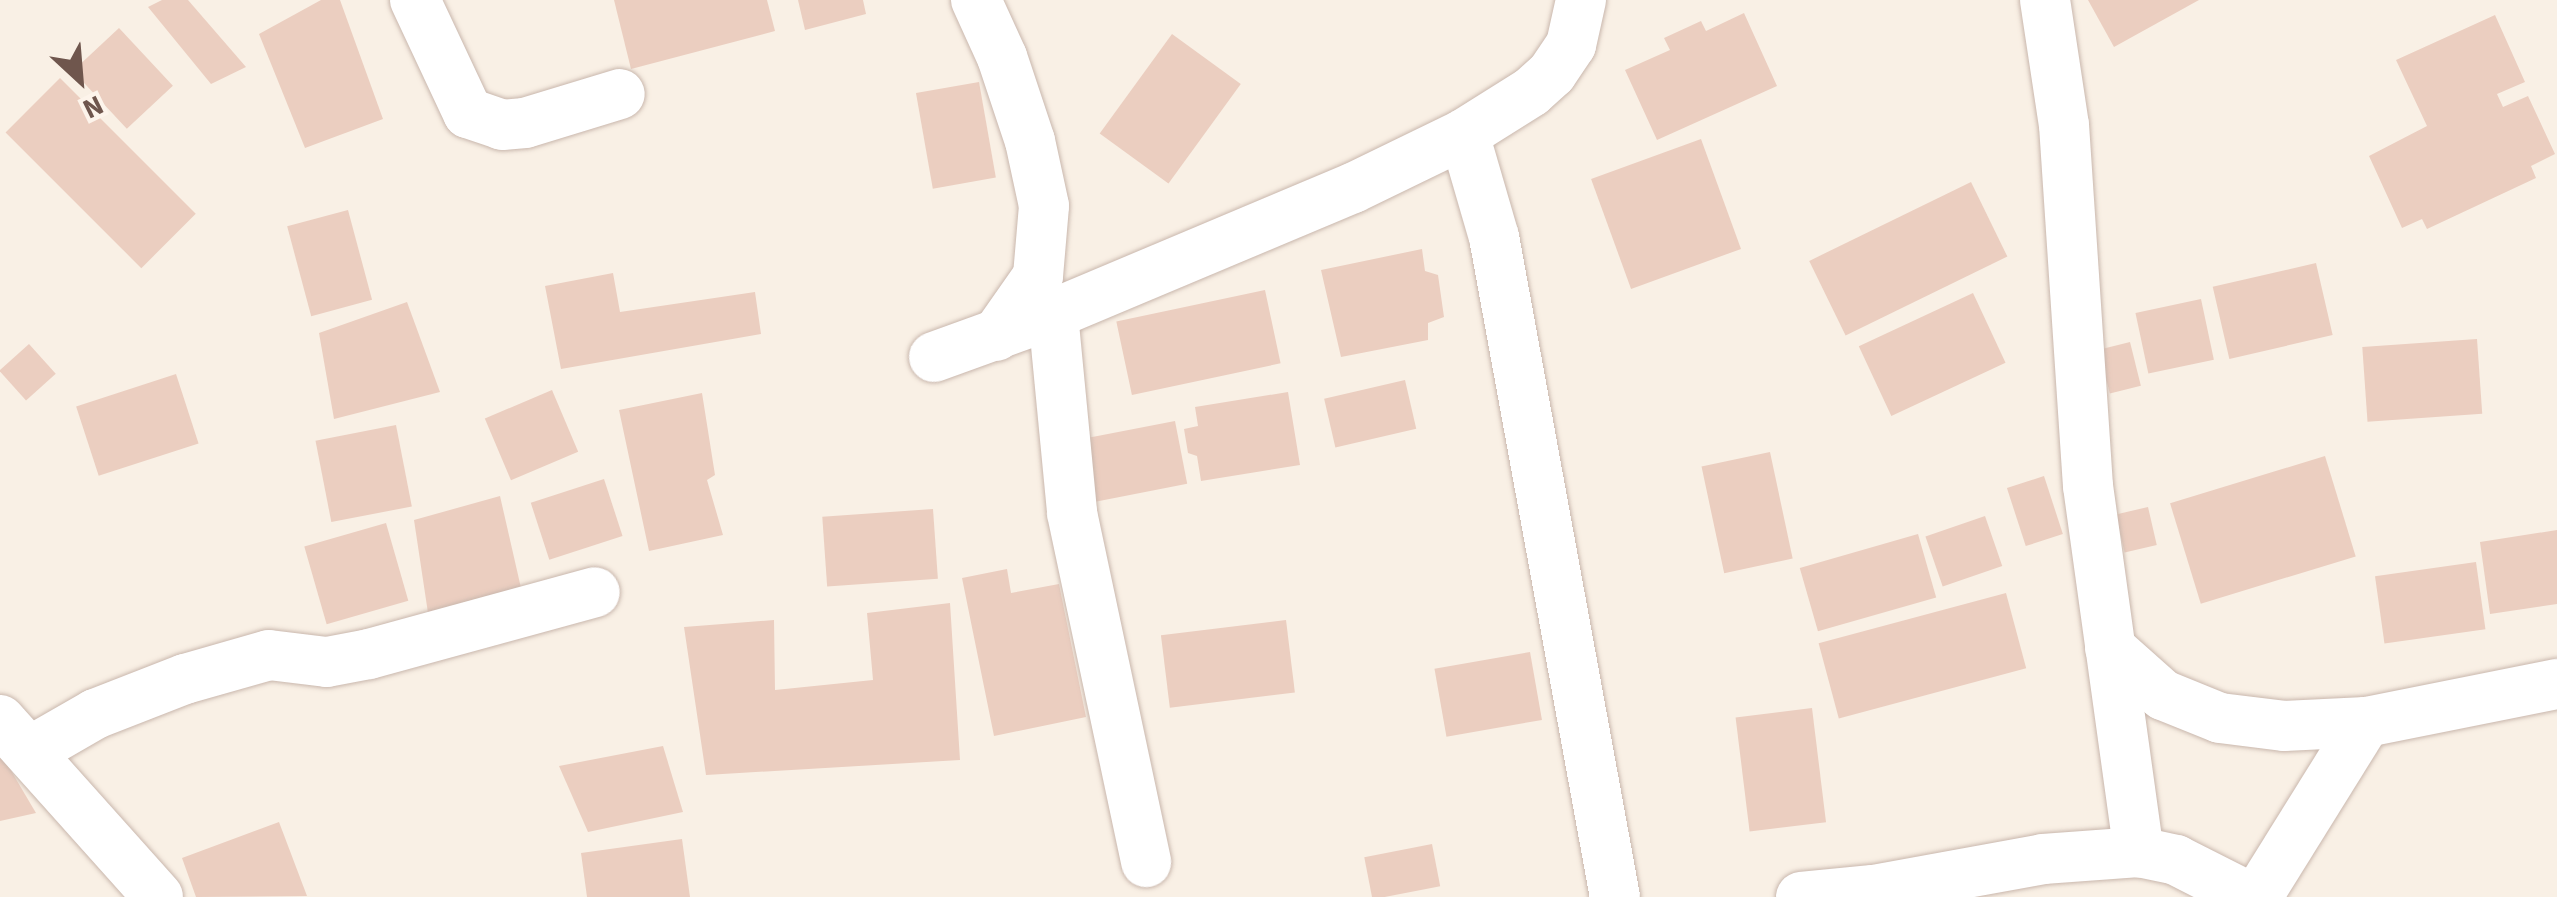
<!DOCTYPE html>
<style>
body{margin:0}
#map{position:relative;width:2557px;height:897px;overflow:hidden;background:#f9f0e5;font-family:"Source Sans 3",sans-serif}
div>[style]{position:absolute}
.building>*{inset:0;background:#ebcec0;transform-origin:0 0}
.roads{filter:drop-shadow(0 0 2px #c9b7ad) drop-shadow(0 0 2px #c9b7ad)}
.minor>*{height:50px;margin:-25px;padding:0 25px;transform-origin:25px;border-radius:25px;background:#fff}
span{translate:-50% -50%;white-space:nowrap;text-align:center;line-height:1.15;-webkit-text-stroke:9px #fdf4eb;paint-order:stroke}
.north{position:absolute;left:30px;top:30px;width:100px;height:100px;-webkit-text-stroke:8px #fdf4eb;paint-order:stroke;rotate:154deg;font-size:28px;font-weight:700;line-height:40px;text-align:center;color:#6f564d}
.north::after{content:'';display:block;margin:auto;width:35px;height:45px;background:#6f564d;clip-path:polygon(50% 0,100% 100%,50% 72%,0 100%)}
</style>
<div id="map">
<div class="building">
<i style="clip-path:polygon(162px 0,188px 0,246px 67px,211px 84px,148px 7px)"></i>
<i style="clip-path:polygon(321px 0,340px 0,383px 119px,305px 148px,259px 34px)"></i>
<i style="clip-path:polygon(614px 0,767px 0,775px 31px,631px 69px)"></i>
<i style="clip-path:polygon(798px 0,863px 0,866px 14px,805px 30px)"></i>
<i style="clip-path:polygon(2088px 0,2199px 0,2114px 47px)"></i>
<i style="clip-path:polygon(1744px 13px,1777px 86px,1657px 140px,1625px 70px,1670px 50px,1664px 38px,1701px 21px,1706px 31px)"></i>
<i style="clip-path:polygon(2495px 15px,2525px 82px,2497px 94px,2503px 107px,2528px 96px,2555px 154px,2531px 166px,2536px 178px,2427px 229px,2422px 219px,2402px 228px,2369px 156px,2427px 126px,2396px 60px)"></i>
<i style="left:119px;top:28px;width:79px;height:63px;rotate:47deg"></i>
<i style="left:1172px;top:34px;width:85px;height:123px;rotate:36deg"></i>
<i style="left:60px;top:78px;width:192px;height:77px;rotate:45deg"></i>
<i style="left:979px;top:82px;width:97px;height:64px;rotate:80deg"></i>
<i style="left:1701px;top:139px;width:117px;height:117px;rotate:70deg"></i>
<i style="left:1971px;top:182px;width:83px;height:180px;rotate:64deg"></i>
<i style="left:348px;top:210px;width:93px;height:63px;rotate:75deg"></i>
<i style="clip-path:polygon(1422px 249px,1425px 271px,1438px 275px,1444px 317px,1428px 323px,1428px 340px,1341px 357px,1321px 270px)"></i>
<i style="left:2316px;top:263px;width:74px;height:106px;rotate:77deg"></i>
<i style="clip-path:polygon(613px 273px,620px 312px,755px 292px,761px 334px,561px 369px,545px 286px)"></i>
<i style="left:1265px;top:290px;width:75px;height:152px;rotate:78deg"></i>
<i style="left:1973px;top:293px;width:77px;height:126px;rotate:65deg"></i>
<i style="left:2201px;top:299px;width:62px;height:67px;rotate:78deg"></i>
<i style="clip-path:polygon(407px 302px,440px 392px,334px 419px,319px 333px)"></i>
<i style="left:2477px;top:339px;width:75px;height:115px;rotate:86deg"></i>
<i style="left:2130px;top:342px;width:45px;height:32px;rotate:76deg"></i>
<i style="left:29px;top:344px;width:40px;height:40px;rotate:48deg"></i>
<i style="left:176px;top:374px;width:73px;height:105px;rotate:72deg"></i>
<i style="left:1405px;top:380px;width:50px;height:83px;rotate:77deg"></i>
<i style="left:552px;top:390px;width:67px;height:73px;rotate:67deg"></i>
<i style="clip-path:polygon(1288px 392px,1300px 465px,1201px 481px,1197px 456px,1188px 453px,1184px 429px,1198px 426px,1195px 407px)"></i>
<i style="clip-path:polygon(702px 393px,715px 475px,707px 480px,723px 535px,649px 551px,619px 410px)"></i>
<i style="left:1175px;top:421px;width:64px;height:100px;rotate:79deg"></i>
<i style="left:396px;top:425px;width:83px;height:82px;rotate:79deg"></i>
<i style="left:1770px;top:452px;width:109px;height:70px;rotate:78deg"></i>
<i style="left:2325px;top:456px;width:105px;height:162px;rotate:73deg"></i>
<i style="left:2044px;top:476px;width:61px;height:39px;rotate:72deg"></i>
<i style="left:604px;top:479px;width:60px;height:77px;rotate:72deg"></i>
<i style="clip-path:polygon(500px 496px,521px 588px,428px 613px,414px 520px)"></i>
<i style="left:2148px;top:507px;width:39px;height:33px;rotate:77deg"></i>
<i style="left:933px;top:509px;width:70px;height:111px;rotate:86deg"></i>
<i style="left:1985px;top:516px;width:53px;height:63px;rotate:71deg"></i>
<i style="left:386px;top:523px;width:81px;height:85px;rotate:74deg"></i>
<i style="clip-path:polygon(2557px 530px,2557px 604px,2490px 614px,2480px 542px)"></i>
<i style="left:1918px;top:534px;width:66px;height:123px;rotate:74deg"></i>
<i style="left:2476px;top:562px;width:68px;height:102px;rotate:82deg"></i>
<i style="clip-path:polygon(1007px 569px,1011px 593px,1059px 584px,1086px 717px,994px 736px,962px 578px)"></i>
<i style="left:2006px;top:593px;width:78px;height:194px;rotate:75deg"></i>
<i style="clip-path:polygon(950px 603px,960px 760px,706px 775px,684px 627px,774px 620px,775px 690px,873px 680px,867px 613px)"></i>
<i style="left:1286px;top:620px;width:73px;height:126px;rotate:83deg"></i>
<i style="left:1530px;top:652px;width:69px;height:97px;rotate:80deg"></i>
<i style="left:1812px;top:708px;width:115px;height:77px;rotate:83deg"></i>
<i style="clip-path:polygon(663px 746px,683px 812px,588px 832px,559px 766px)"></i>
<i style="clip-path:polygon(0 752px,36px 813px,0 821px)"></i>
<i style="clip-path:polygon(279px 822px,307px 896px,196px 897px,182px 858px)"></i>
<i style="clip-path:polygon(682px 839px,690px 897px,587px 897px,581px 853px)"></i>
<i style="left:1432px;top:844px;width:43px;height:69px;rotate:79deg"></i>
</div>
<div class="roads">
<div class="minor">
<i style="left:415px;top:0;width:125px;rotate:64.9deg"></i>
<i style="left:468px;top:113px;width:36px;rotate:19deg"></i>
<i style="left:502px;top:125px;width:23px;rotate:-5deg"></i>
<i style="left:525px;top:123px;width:99px;rotate:-17deg"></i>
<i style="left:976px;top:0;width:63px;rotate:65.5deg"></i>
<i style="left:1002px;top:57px;width:89px;rotate:71.6deg"></i>
<i style="left:1030px;top:141px;width:66px;rotate:77.8deg"></i>
<i style="left:1044px;top:206px;width:70px;rotate:94.9deg"></i>
<i style="left:1038px;top:276px;width:73px;rotate:125deg"></i>
<i style="left:2045px;top:0;width:126px;rotate:81.4deg"></i>
<i style="left:2064px;top:125px;width:362px;rotate:86.2deg"></i>
<i style="left:2088px;top:486px;width:370px;rotate:82.1deg"></i>
<i style="left:1464px;top:134px;width:107px;rotate:73.8deg"></i>
<i style="left:1494px;top:237px;width:671px;rotate:79.61deg"></i>
<i style="left:1053px;top:314px;width:200px;rotate:84.5deg"></i>
<i style="left:1072px;top:513px;width:357px;rotate:78deg"></i>
<i style="left:934px;top:357px;width:127px;rotate:-19.9deg"></i>
<i style="left:1053px;top:314px;width:325px;rotate:-22.8deg"></i>
<i style="left:1353px;top:188px;width:123px;rotate:-25.9deg"></i>
<i style="left:1464px;top:134px;width:79px;rotate:-32.1deg"></i>
<i style="left:1531px;top:92px;width:28px;rotate:-42deg"></i>
<i style="left:1552px;top:73px;width:34px;rotate:-56deg"></i>
<i style="left:1571px;top:45px;width:46px;rotate:-77.5deg"></i>
<i style="left:2110px;top:648px;width:71px;rotate:41.6deg"></i>
<i style="left:2163px;top:695px;width:61px;rotate:22deg"></i>
<i style="left:2220px;top:718px;width:64px;rotate:7.1deg"></i>
<i style="left:2284px;top:726px;width:82px;rotate:-2.8deg"></i>
<i style="left:0;top:720px;width:237px;rotate:48.2deg"></i>
<i style="left:29px;top:752px;width:76px;rotate:-29.9deg"></i>
<i style="left:95px;top:714px;width:97px;rotate:-21.3deg"></i>
<i style="left:185px;top:679px;width:87px;rotate:-15.9deg"></i>
<i style="left:269px;top:655px;width:58px;rotate:6.9deg"></i>
<i style="left:327px;top:662px;width:43px;rotate:-10.8deg"></i>
<i style="left:369px;top:654px;width:234px;rotate:-15.3deg"></i>
<i style="left:1801px;top:897px;width:72px;rotate:-5.6deg"></i>
<i style="left:1873px;top:890px;width:173px;rotate:-10.3deg"></i>
<i style="left:2043px;top:859px;width:96px;rotate:-4.2deg"></i>
<i style="left:2139px;top:852px;width:38px;rotate:12deg"></i>
<i style="left:2176px;top:860px;width:82px;rotate:26.9deg"></i>
<i style="left:2257px;top:897px;width:206px;rotate:-58.1deg"></i>
<i style="left:2366px;top:722px;width:195px;rotate:-11.3deg"></i>
</div>
</div>
<div class="north">N</div>
</div>
